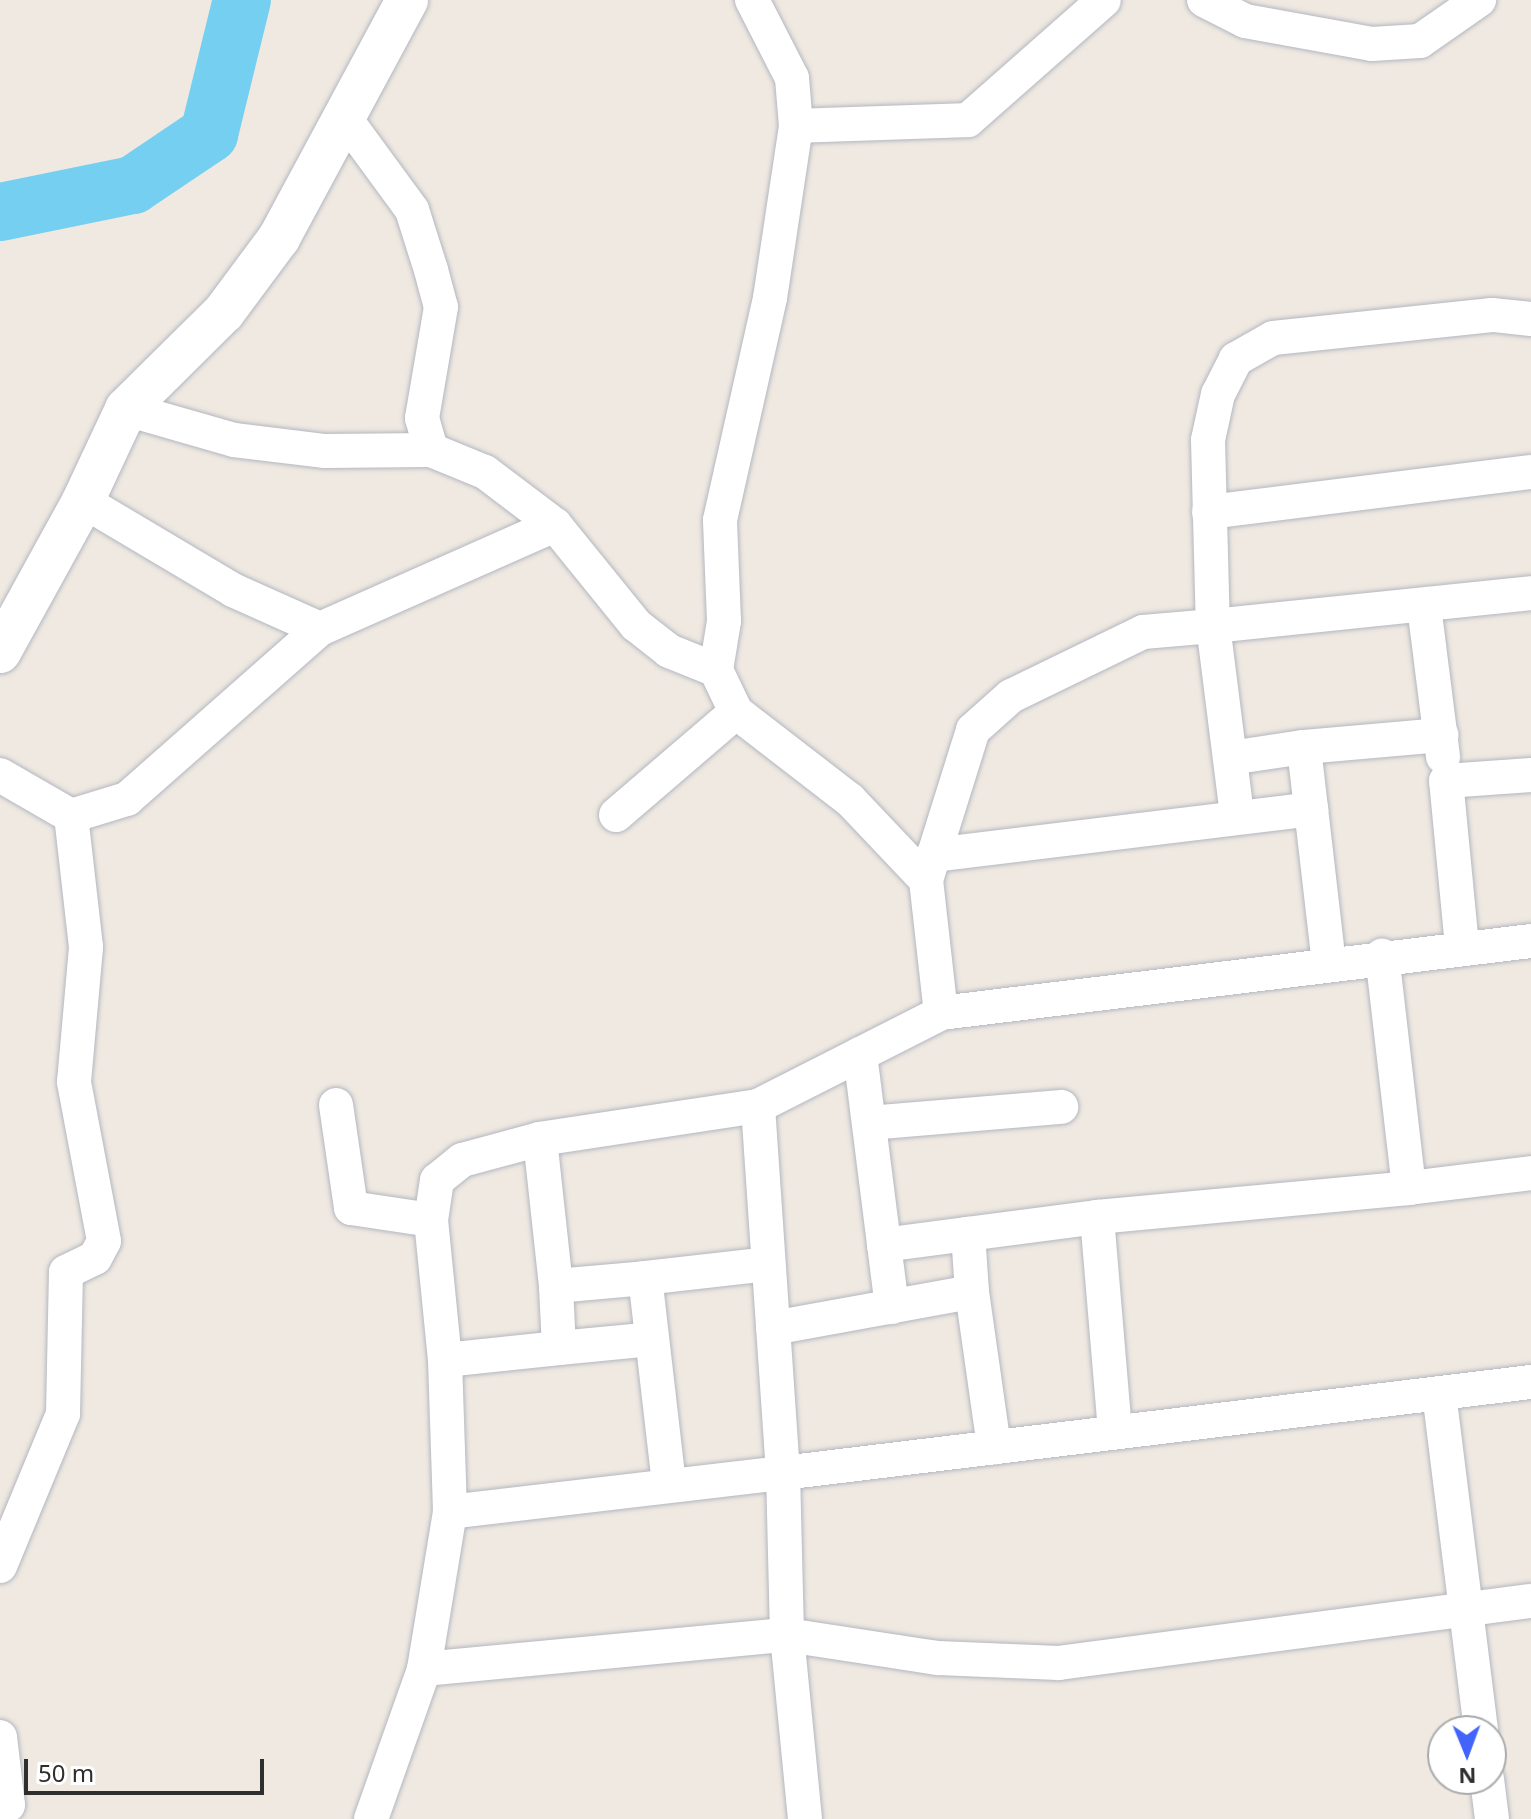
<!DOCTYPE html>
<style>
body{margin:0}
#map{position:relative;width:1531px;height:1819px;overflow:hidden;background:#efe9e1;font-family:"Noto Sans",sans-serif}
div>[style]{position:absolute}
.river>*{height:58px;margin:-29px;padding:0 29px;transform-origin:29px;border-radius:29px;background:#75cff0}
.roads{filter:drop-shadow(0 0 2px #b4b7c1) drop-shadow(0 0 2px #b4b7c1)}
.minor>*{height:34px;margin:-17px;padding:0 17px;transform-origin:17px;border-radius:17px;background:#fff}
.tertiary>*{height:42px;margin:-21px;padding:0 21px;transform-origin:21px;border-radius:21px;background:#fff}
span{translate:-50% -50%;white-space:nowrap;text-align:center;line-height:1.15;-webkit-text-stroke:8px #fff;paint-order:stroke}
.north{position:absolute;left:1427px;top:1715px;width:80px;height:80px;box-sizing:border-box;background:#fff;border:2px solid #ababab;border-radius:50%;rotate:179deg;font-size:22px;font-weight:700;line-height:32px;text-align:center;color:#2e2e2e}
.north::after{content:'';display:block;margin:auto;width:28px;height:36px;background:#4264fb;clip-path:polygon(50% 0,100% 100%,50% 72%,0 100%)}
.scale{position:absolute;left:24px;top:1759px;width:240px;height:36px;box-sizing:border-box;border:4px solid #2e2e2e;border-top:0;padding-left:10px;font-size:24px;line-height:28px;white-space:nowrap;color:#2e2e2e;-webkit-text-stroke:6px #fff;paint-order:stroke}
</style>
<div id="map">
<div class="river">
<i style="left:0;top:212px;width:136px;rotate:-11.5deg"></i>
<i style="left:133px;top:185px;width:92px;rotate:-33.9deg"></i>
<i style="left:209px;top:134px;width:138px;rotate:-76.2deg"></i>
</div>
<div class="roads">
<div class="minor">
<i style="left:1204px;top:0;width:46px;rotate:27.1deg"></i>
<i style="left:1245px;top:21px;width:129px;rotate:10.3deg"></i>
<i style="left:1372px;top:44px;width:48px;rotate:-3.6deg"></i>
<i style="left:1420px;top:41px;width:72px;rotate:-34.8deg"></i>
<i style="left:344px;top:117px;width:115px;rotate:53.8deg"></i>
<i style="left:412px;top:210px;width:63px;rotate:72.4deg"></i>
<i style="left:431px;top:270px;width:38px;rotate:75deg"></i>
<i style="left:441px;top:307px;width:113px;rotate:99.7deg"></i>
<i style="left:422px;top:418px;width:33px;rotate:74deg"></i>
<i style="left:796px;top:126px;width:172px;rotate:-2deg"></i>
<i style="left:968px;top:120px;width:181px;rotate:-41.4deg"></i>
<i style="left:1531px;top:319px;width:39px;rotate:-174deg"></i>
<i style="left:1492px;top:315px;width:220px;rotate:174deg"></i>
<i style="left:1273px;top:338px;width:43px;rotate:150.4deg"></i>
<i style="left:1236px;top:359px;width:39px;rotate:117deg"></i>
<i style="left:1218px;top:394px;width:47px;rotate:102.3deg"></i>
<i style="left:1208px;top:440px;width:186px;rotate:88.5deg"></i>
<i style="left:1213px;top:626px;width:320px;rotate:-5.9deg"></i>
<i style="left:126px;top:409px;width:112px;rotate:16deg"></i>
<i style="left:234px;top:440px;width:92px;rotate:6.9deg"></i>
<i style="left:325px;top:451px;width:106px;rotate:-0.5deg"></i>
<i style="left:431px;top:450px;width:58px;rotate:22.2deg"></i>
<i style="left:485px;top:472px;width:88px;rotate:37.1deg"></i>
<i style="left:555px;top:525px;width:129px;rotate:51deg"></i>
<i style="left:636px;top:625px;width:42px;rotate:38.2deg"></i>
<i style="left:669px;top:651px;width:51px;rotate:22deg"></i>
<i style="left:716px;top:670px;width:47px;rotate:64.5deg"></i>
<i style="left:736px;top:712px;width:144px;rotate:37.7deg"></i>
<i style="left:850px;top:800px;width:110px;rotate:46.5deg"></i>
<i style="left:1209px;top:512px;width:324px;rotate:-7.1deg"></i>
<i style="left:1424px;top:606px;width:152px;rotate:82.8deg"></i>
<i style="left:320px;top:629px;width:257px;rotate:-23.9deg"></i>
<i style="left:716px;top:670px;width:50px;rotate:-80.7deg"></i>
<i style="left:724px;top:621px;width:101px;rotate:-92.3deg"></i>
<i style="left:720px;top:520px;width:228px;rotate:-77.3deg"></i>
<i style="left:770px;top:298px;width:174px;rotate:-81.4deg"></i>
<i style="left:796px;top:126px;width:48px;rotate:-94.8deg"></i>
<i style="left:792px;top:78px;width:88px;rotate:-117.1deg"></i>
<i style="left:1230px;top:758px;width:75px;rotate:-8.5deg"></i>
<i style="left:0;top:775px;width:82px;rotate:30deg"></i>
<i style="left:71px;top:816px;width:59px;rotate:-16.9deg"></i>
<i style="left:127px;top:799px;width:257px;rotate:-41.4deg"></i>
<i style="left:320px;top:629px;width:95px;rotate:-155.9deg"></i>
<i style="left:233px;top:590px;width:174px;rotate:-149.3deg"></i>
<i style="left:616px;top:815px;width:158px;rotate:-40.6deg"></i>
<i style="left:1237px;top:815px;width:191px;rotate:-97.2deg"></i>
<i style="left:1213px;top:626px;width:70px;rotate:175.1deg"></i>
<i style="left:1143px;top:632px;width:147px;rotate:154.1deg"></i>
<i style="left:1011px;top:696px;width:51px;rotate:138.2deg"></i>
<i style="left:973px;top:730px;width:157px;rotate:107.4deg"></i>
<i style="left:926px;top:880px;width:134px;rotate:83.6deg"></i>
<i style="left:941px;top:1013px;width:594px;rotate:-6.96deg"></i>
<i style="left:933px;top:855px;width:381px;rotate:-6.9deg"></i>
<i style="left:1462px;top:946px;width:166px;rotate:-95.5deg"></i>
<i style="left:1446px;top:781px;width:85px;rotate:-4deg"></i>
<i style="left:1329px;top:964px;width:218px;rotate:-96.6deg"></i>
<i style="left:1304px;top:747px;width:138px;rotate:-5deg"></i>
<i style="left:860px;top:1054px;width:255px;rotate:82.8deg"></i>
<i style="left:336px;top:1105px;width:104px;rotate:81.7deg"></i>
<i style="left:351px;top:1208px;width:81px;rotate:8.5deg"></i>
<i style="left:758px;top:1106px;width:205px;rotate:-26.9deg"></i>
<i style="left:869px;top:1123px;width:193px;rotate:-4.8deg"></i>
<i style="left:540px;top:1139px;width:148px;rotate:83.8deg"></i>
<i style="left:556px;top:1286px;width:89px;rotate:-5.1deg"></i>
<i style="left:1409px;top:1188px;width:123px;rotate:-7deg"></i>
<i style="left:1097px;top:1217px;width:313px;rotate:-5.3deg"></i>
<i style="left:1409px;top:1188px;width:234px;rotate:-96.6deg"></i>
<i style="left:884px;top:1245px;width:85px;rotate:-7.5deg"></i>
<i style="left:972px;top:1292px;width:157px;rotate:81.9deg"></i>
<i style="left:773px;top:1328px;width:202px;rotate:-10.3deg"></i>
<i style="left:972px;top:1292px;width:58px;rotate:-93.9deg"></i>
<i style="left:968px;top:1234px;width:130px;rotate:-7.5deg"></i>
<i style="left:1097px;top:1217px;width:216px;rotate:85.2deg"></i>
<i style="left:559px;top:1348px;width:93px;rotate:-5.5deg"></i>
<i style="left:445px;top:1360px;width:115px;rotate:-6deg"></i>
<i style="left:559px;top:1348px;width:62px;rotate:-92.8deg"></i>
<i style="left:1439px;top:1393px;width:341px;rotate:82.9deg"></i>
<i style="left:669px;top:1484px;width:207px;rotate:-96.6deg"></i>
<i style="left:645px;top:1278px;width:124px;rotate:-6.5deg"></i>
<i style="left:0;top:1566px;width:165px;rotate:-67.5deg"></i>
<i style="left:63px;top:1414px;width:142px;rotate:-88.8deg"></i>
<i style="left:66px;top:1272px;width:32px;rotate:-26deg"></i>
<i style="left:95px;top:1258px;width:19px;rotate:-62deg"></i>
<i style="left:104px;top:1241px;width:162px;rotate:-100.7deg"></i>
<i style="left:74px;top:1082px;width:136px;rotate:-84.9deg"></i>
<i style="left:86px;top:947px;width:132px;rotate:-96.5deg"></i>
<i style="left:424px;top:1669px;width:159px;rotate:-80.6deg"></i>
<i style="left:450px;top:1512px;width:335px;rotate:-6.7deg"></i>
<i style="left:783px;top:1473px;width:368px;rotate:-93.9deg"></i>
<i style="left:758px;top:1106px;width:220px;rotate:171.4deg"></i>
<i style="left:540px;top:1139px;width:81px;rotate:164.9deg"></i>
<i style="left:462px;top:1160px;width:32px;rotate:141deg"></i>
<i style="left:437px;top:1180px;width:40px;rotate:98.5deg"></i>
<i style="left:431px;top:1220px;width:141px;rotate:84.3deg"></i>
<i style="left:445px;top:1360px;width:152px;rotate:88.1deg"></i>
<i style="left:0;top:1737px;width:68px;rotate:83.3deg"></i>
<i style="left:8px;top:1805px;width:8px;rotate:173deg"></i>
<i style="left:1487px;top:1779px;width:40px;rotate:82.9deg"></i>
<i style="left:371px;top:1819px;width:159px;rotate:-70.5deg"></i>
<i style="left:424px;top:1669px;width:365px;rotate:-5.4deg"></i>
<i style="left:787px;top:1635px;width:153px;rotate:8.7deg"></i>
<i style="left:938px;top:1658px;width:121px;rotate:2.4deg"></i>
<i style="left:1059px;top:1663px;width:476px;rotate:-7.5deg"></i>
<i style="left:805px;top:1819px;width:185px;rotate:-95.6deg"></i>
<i style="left:787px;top:1635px;width:162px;rotate:-91.4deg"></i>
<i style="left:783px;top:1473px;width:754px;rotate:-6.94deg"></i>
</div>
<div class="tertiary">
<i style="left:0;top:652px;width:172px;rotate:-61.2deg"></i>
<i style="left:83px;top:501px;width:102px;rotate:-64.9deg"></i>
<i style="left:126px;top:409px;width:138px;rotate:-44.7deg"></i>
<i style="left:224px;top:312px;width:92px;rotate:-53.4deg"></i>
<i style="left:279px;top:238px;width:270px;rotate:-61.7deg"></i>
</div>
</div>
<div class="north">N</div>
<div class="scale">50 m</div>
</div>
